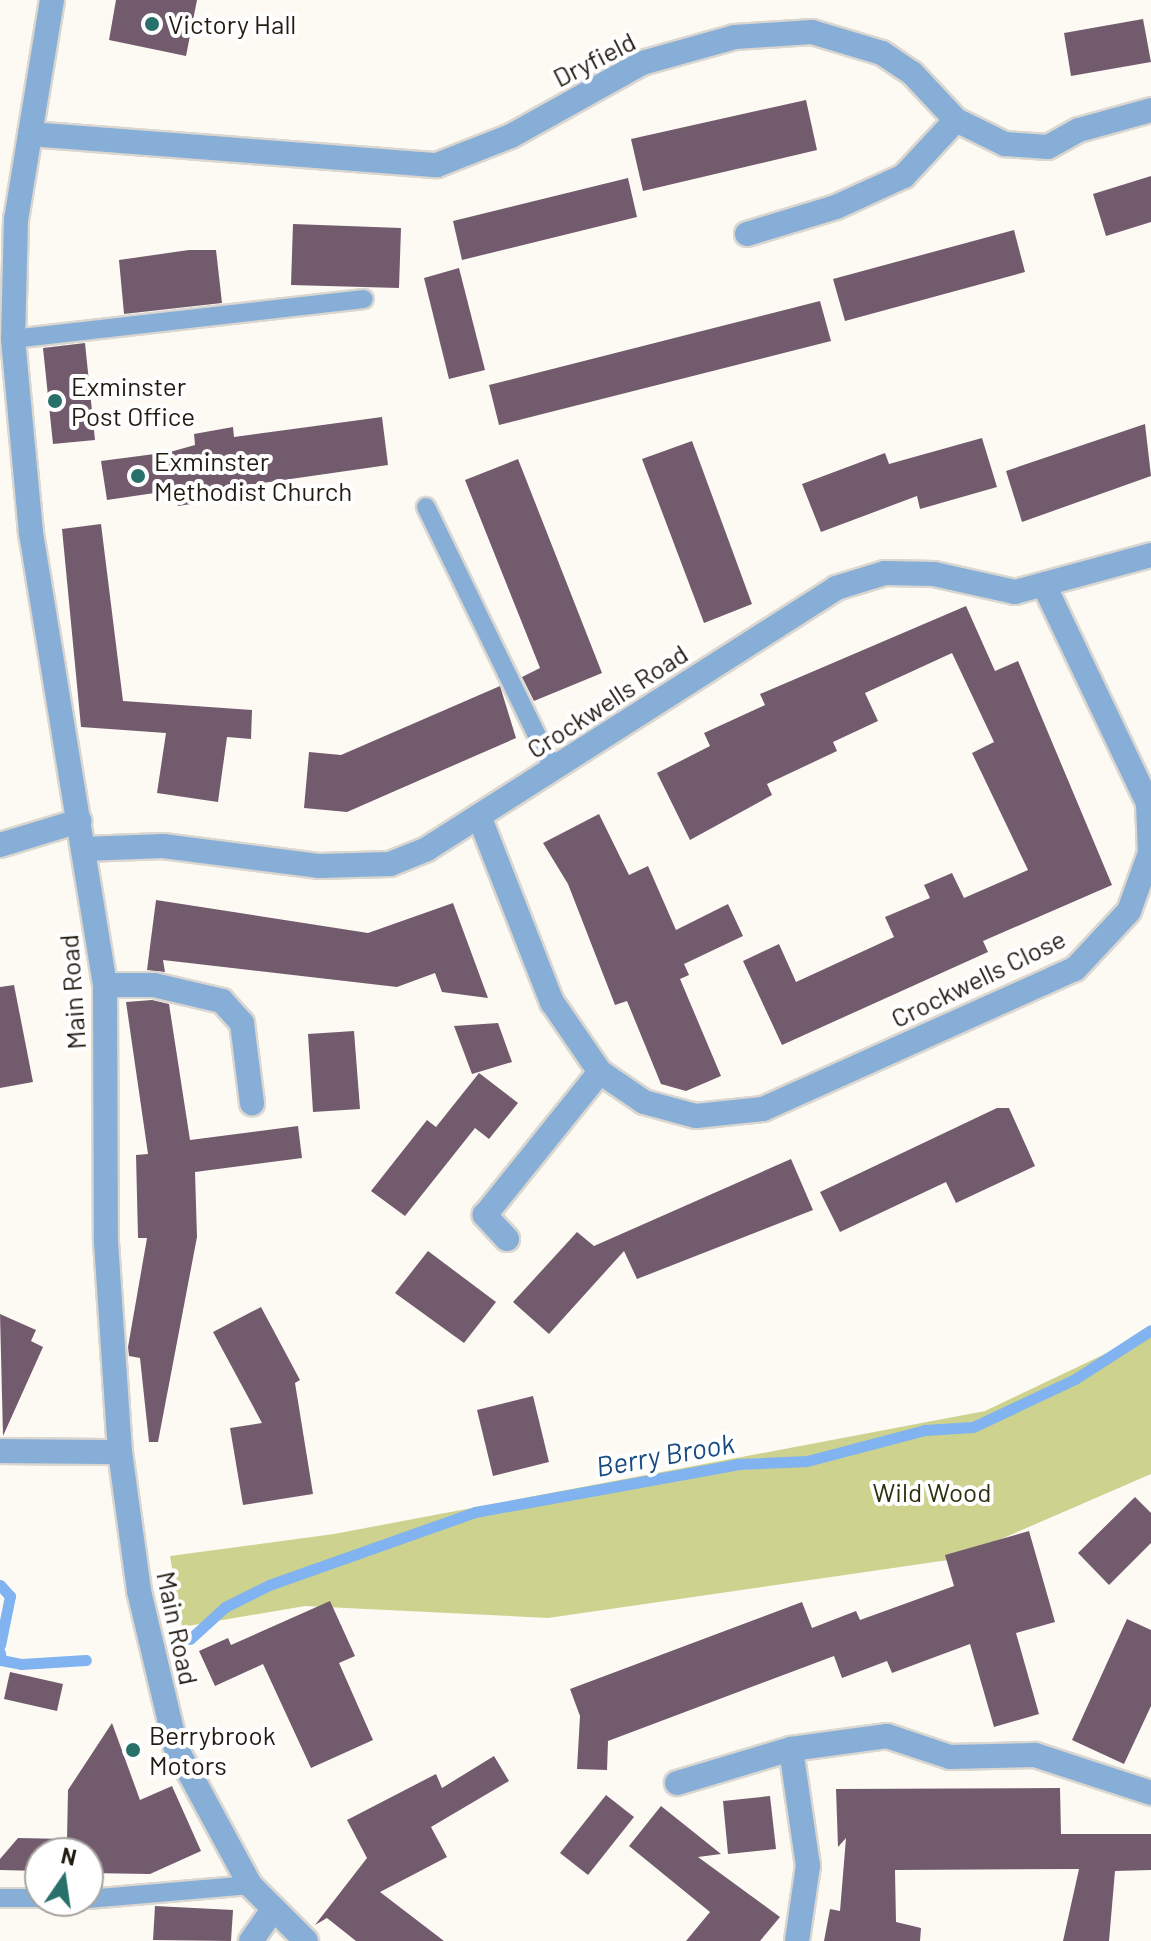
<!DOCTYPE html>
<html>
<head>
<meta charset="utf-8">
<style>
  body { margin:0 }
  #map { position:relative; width:1151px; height:1941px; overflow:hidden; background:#fdfaf4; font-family:Barlow,sans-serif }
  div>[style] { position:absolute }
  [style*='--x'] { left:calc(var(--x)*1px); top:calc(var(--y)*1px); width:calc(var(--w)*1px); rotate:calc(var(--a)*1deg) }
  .green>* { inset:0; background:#cdd28f }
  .stream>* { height:11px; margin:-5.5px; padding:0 5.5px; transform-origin:5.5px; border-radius:5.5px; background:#80b3ef }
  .building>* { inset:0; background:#735b6e }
  .roads { filter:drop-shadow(2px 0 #dad6d0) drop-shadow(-2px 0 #dad6d0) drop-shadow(0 2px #dad6d0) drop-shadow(0 -2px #dad6d0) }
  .service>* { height:18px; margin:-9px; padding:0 9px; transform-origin:9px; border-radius:9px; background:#87aed7 }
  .minor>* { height:24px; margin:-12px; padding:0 12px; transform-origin:12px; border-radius:12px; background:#87aed7 }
  .tertiary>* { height:24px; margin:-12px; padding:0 12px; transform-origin:12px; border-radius:12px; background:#87aed7 }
  .dots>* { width:22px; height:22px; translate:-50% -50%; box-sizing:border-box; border:4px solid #fff; border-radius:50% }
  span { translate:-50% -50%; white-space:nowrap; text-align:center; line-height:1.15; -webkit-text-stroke:8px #fff; paint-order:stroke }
  .poi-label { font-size:26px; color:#211b11 }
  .left { translate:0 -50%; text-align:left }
  .street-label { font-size:26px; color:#211b11 }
  .park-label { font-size:26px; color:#2e300d }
  .water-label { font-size:28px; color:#174b81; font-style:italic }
  .north { position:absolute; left:24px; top:1837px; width:80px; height:80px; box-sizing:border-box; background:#fff; border:2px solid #a6a4a0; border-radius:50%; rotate:13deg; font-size:22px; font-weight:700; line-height:32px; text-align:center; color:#211b11 }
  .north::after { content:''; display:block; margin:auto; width:28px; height:36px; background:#28716b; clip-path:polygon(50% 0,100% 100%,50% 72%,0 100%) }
</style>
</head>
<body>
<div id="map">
  <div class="green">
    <div style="clip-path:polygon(1151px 1332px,1151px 1474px,955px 1559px,548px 1618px,305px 1606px,182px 1627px,170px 1556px,334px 1534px,985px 1411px)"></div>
  </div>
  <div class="stream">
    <div style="--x:0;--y:1585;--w:15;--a:48"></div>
    <div style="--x:10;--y:1596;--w:50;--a:101.5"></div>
    <div style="--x:190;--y:1639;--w:47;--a:-42.4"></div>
    <div style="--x:225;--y:1607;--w:49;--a:-26.6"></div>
    <div style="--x:269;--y:1585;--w:219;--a:-19.5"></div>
    <div style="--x:475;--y:1512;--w:267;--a:-10.3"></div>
    <div style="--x:738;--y:1464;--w:69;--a:-2.5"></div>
    <div style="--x:807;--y:1461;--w:122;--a:-14.7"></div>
    <div style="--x:925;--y:1430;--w:48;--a:-3.6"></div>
    <div style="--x:973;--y:1427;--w:113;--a:-25.2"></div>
    <div style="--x:1075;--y:1379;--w:90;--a:-32.8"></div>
    <div style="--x:0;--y:1653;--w:7;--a:82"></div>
    <div style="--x:1;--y:1660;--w:20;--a:11"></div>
    <div style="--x:21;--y:1664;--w:65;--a:-3.5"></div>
  </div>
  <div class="building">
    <div style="clip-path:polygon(116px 0,197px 0,186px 56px,109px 40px)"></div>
    <div style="clip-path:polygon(1143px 19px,1151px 62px,1071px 76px,1064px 33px)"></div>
    <div style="clip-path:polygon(806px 100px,817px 150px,643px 191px,631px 139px)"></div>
    <div style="clip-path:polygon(1151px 176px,1151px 222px,1106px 236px,1093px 194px)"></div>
    <div style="clip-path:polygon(628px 178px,637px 217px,462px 260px,453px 221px)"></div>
    <div style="clip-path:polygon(293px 224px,401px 228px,399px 288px,291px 285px)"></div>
    <div style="clip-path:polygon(1014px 230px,1025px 272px,845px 321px,833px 279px)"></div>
    <div style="clip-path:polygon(189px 250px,216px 250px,222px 303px,124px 314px,119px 260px)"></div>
    <div style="clip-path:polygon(459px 268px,485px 370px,449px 379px,424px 278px)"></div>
    <div style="clip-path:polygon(820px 301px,831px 341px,499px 425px,489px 385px)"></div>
    <div style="clip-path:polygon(85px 343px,95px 440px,53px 444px,43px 348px)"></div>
    <div style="clip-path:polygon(382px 417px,388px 465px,241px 486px,243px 496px,178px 506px,175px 490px,107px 500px,101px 461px,170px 452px,195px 445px,194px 434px,233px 427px,234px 437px)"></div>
    <div style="clip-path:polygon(1145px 424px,1151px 476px,1022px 522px,1006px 471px)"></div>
    <div style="clip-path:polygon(982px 438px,997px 487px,920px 509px,917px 496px,821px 532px,802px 484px,885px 453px,889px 464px)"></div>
    <div style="clip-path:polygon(692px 441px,752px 604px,704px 623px,642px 459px)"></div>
    <div style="clip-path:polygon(518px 459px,602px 673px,534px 701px,522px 677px,540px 668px,465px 480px)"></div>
    <div style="clip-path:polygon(101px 524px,123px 701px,252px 710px,251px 739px,227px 737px,218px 802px,157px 793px,166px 733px,81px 727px,62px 529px)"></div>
    <div style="clip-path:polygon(966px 606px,995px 671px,1018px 661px,1112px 885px,983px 941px,988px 952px,782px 1045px,743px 961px,779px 944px,796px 982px,894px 937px,885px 917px,930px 898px,924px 885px,952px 873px,964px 898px,1028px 870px,972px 753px,994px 742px,952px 653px,865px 693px,878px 721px,833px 742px,837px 751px,767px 784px,772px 795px,690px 840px,657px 773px,710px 746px,704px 733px,765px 705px,760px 694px)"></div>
    <div style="clip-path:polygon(500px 686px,516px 738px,347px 812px,304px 808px,309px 752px,341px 755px)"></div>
    <div style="clip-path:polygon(599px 814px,629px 875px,648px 866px,676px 930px,728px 904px,743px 936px,684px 964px,689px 975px,680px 979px,721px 1076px,686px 1091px,661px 1084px,627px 1001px,615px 1005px,568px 884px,543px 843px)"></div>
    <div style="clip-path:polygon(156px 900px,368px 933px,453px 903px,488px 998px,442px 992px,435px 973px,397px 987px,163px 960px,165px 972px,147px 970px)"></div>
    <div style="clip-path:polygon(14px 985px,33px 1082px,0 1088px,0 987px)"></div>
    <div style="clip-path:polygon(152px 1000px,169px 1004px,190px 1140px,298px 1126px,302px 1158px,195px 1172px,197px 1237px,158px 1442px,149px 1442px,140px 1358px,129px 1356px,128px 1347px,147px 1238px,138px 1238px,136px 1155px,148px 1154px,126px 1002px)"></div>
    <div style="clip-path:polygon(498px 1023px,512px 1062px,472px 1074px,454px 1026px)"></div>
    <div style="clip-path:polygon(354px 1031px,360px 1109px,313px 1112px,308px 1034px)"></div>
    <div style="clip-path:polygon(479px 1073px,518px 1103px,489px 1139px,475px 1128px,405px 1216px,371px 1191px,427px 1120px,436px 1127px)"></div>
    <div style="clip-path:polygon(997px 1108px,1009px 1108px,1035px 1166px,956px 1203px,946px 1182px,840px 1232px,820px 1192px)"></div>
    <div style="clip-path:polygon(791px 1159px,813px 1210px,637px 1279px,624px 1251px,549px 1334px,513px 1302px,577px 1232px,594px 1246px)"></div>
    <div style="clip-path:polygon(428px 1251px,496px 1302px,464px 1343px,395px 1293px)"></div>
    <div style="clip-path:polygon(261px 1307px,300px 1380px,295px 1383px,313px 1494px,243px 1505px,230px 1428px,262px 1423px,213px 1332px)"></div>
    <div style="clip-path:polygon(0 1314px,36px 1330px,31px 1341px,43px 1347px,3px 1436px)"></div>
    <div style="clip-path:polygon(533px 1396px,549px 1462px,493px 1476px,477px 1410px)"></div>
    <div style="clip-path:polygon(1135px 1497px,1151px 1513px,1151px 1543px,1109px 1585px,1078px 1553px)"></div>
    <div style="clip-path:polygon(1029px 1531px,1055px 1622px,1016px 1633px,1039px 1714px,994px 1727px,970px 1644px,892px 1673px,887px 1661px,842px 1678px,834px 1656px,608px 1741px,607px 1770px,577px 1769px,580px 1716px,570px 1689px,802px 1602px,812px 1628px,856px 1611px,860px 1620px,954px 1586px,945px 1555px)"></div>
    <div style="clip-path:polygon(330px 1601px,355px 1656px,339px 1663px,373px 1740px,311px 1768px,263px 1664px,215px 1686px,199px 1651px,228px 1638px,231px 1645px)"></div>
    <div style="clip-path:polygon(1127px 1619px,1151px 1630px,1151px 1706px,1124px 1764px,1072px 1740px)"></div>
    <div style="clip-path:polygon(10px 1672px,63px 1684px,57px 1711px,4px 1699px)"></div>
    <div style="clip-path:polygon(112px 1723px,140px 1800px,172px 1786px,201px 1851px,150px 1874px,88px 1873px,88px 1853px,40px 1853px,40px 1871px,0 1870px,0 1859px,18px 1838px,67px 1839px,68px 1790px)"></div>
    <div style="clip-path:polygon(494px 1756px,509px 1781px,431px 1827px,447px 1857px,380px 1892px,444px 1941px,356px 1941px,327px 1918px,315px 1925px,367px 1858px,347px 1820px,436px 1774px,442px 1788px)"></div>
    <div style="clip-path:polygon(1060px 1788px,1061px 1834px,1151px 1834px,1151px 1870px,1115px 1871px,1109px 1941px,1063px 1941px,1079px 1869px,895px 1870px,896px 1922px,921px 1928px,920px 1941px,824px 1941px,830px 1909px,840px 1911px,846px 1838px,838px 1847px,836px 1789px)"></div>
    <div style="clip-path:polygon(606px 1795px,634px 1817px,588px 1875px,560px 1853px)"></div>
    <div style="clip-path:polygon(770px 1796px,776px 1849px,728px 1854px,723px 1801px)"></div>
    <div style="clip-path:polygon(661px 1806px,721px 1854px,698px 1857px,780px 1917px,760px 1941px,686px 1941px,710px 1912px,629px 1846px)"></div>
    <div style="clip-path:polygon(155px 1906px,233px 1910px,231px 1941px,153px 1940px)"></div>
  </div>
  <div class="roads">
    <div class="service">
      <div style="--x:13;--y:339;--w:353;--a:-6.5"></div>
      <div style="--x:426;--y:507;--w:291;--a:64.1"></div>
      <div style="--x:0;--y:1898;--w:40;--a:0"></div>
      <div style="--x:88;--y:1899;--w:163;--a:-4.9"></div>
    </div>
    <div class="minor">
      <div style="--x:30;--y:134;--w:408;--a:4.4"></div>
      <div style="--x:437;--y:165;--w:79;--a:-21.4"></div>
      <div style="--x:511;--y:136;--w:150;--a:-29.1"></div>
      <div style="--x:642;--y:63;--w:97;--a:-15.6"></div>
      <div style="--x:735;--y:37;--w:77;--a:-3.7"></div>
      <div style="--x:812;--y:32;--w:73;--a:16.7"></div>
      <div style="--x:882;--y:53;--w:36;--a:34"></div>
      <div style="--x:912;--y:73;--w:64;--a:46.9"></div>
      <div style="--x:956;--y:120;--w:55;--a:26.1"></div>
      <div style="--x:1005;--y:144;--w:43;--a:4"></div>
      <div style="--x:1048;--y:147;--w:35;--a:-29"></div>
      <div style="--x:1079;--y:130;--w:75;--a:-15.5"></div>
      <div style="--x:747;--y:234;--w:93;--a:-16.9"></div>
      <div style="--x:836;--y:207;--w:75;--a:-24.5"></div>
      <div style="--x:904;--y:176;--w:76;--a:-47.1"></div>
      <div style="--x:479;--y:816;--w:200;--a:68.6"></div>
      <div style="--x:552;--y:1002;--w:85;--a:55.6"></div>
      <div style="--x:600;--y:1072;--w:53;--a:34.3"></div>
      <div style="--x:644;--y:1102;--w:54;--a:15.1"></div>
      <div style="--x:696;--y:1116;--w:67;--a:-6"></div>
      <div style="--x:763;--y:1109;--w:342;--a:-24.2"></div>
      <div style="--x:1075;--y:969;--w:79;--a:-47"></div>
      <div style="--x:1129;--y:911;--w:62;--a:-70.1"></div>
      <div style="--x:1150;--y:853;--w:50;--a:-92.3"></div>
      <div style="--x:1148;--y:803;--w:239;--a:-115.5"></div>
      <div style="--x:0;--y:845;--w:83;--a:-16.9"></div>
      <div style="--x:84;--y:849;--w:79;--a:-2.2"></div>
      <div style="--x:163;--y:846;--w:158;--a:7.3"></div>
      <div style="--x:320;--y:866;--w:70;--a:-1.6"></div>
      <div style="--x:390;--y:864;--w:40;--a:-22"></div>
      <div style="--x:427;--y:849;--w:485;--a:-32.5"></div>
      <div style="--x:836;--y:588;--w:51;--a:-17"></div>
      <div style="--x:885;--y:573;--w:49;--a:1.2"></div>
      <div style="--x:934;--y:574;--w:83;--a:12.5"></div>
      <div style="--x:1015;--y:592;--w:141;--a:-15.2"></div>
      <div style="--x:105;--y:985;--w:49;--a:0"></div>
      <div style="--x:154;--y:985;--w:70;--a:13.2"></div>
      <div style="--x:222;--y:1001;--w:30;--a:48"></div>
      <div style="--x:242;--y:1023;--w:81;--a:82.9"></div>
      <div style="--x:507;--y:1239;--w:33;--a:-133"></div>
      <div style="--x:485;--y:1215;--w:184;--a:-51.2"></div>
      <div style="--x:0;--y:1451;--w:120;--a:0.5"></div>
      <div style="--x:677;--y:1783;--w:119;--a:-16.6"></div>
      <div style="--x:251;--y:1941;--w:38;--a:-55"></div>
      <div style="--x:797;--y:1941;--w:76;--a:-81.7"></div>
      <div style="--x:808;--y:1866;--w:118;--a:-98.3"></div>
      <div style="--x:791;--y:1749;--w:97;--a:-7.7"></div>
      <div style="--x:887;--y:1736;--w:66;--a:18.4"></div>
      <div style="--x:950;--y:1757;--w:85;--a:-1.3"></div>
      <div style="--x:1035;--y:1755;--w:122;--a:18.1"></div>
    </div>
    <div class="tertiary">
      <div style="--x:52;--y:0;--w:222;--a:99.3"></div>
      <div style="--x:16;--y:219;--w:120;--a:91.4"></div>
      <div style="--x:13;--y:339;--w:195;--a:84.7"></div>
      <div style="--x:31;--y:533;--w:458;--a:80.7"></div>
      <div style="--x:105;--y:985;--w:257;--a:89.8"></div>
      <div style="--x:106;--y:1242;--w:210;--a:86.2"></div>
      <div style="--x:120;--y:1452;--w:140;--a:82.2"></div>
      <div style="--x:139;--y:1591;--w:161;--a:76.7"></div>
      <div style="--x:176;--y:1748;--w:156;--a:61.6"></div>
      <div style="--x:250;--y:1885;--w:79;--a:45"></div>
    </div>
  </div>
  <div class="dots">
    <div style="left:152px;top:24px;background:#28716b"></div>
    <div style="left:55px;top:401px;background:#28716b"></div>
    <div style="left:138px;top:476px;background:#28716b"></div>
    <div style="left:133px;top:1750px;background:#28716b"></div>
  </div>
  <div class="poi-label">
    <span class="left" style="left:168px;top:24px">Victory Hall</span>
    <span class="left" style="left:71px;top:401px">Exminster<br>Post Office</span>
    <span class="left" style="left:154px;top:476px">Exminster<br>Methodist Church</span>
    <span class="left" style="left:149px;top:1750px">Berrybrook<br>Motors</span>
  </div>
  <div class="street-label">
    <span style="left:594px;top:59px;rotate:-27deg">Dryfield</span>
    <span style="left:607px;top:701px;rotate:-33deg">Crockwells Road</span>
    <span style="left:978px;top:978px;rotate:-26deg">Crockwells Close</span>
    <span style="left:72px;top:992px;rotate:-94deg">Main Road</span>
    <span style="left:178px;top:1628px;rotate:78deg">Main Road</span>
  </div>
  <div class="park-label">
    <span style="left:932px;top:1492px">Wild Wood</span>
  </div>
  <div class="water-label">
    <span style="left:665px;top:1454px;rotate:-10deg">Berry Brook</span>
  </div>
  <div class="north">N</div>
</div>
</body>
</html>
